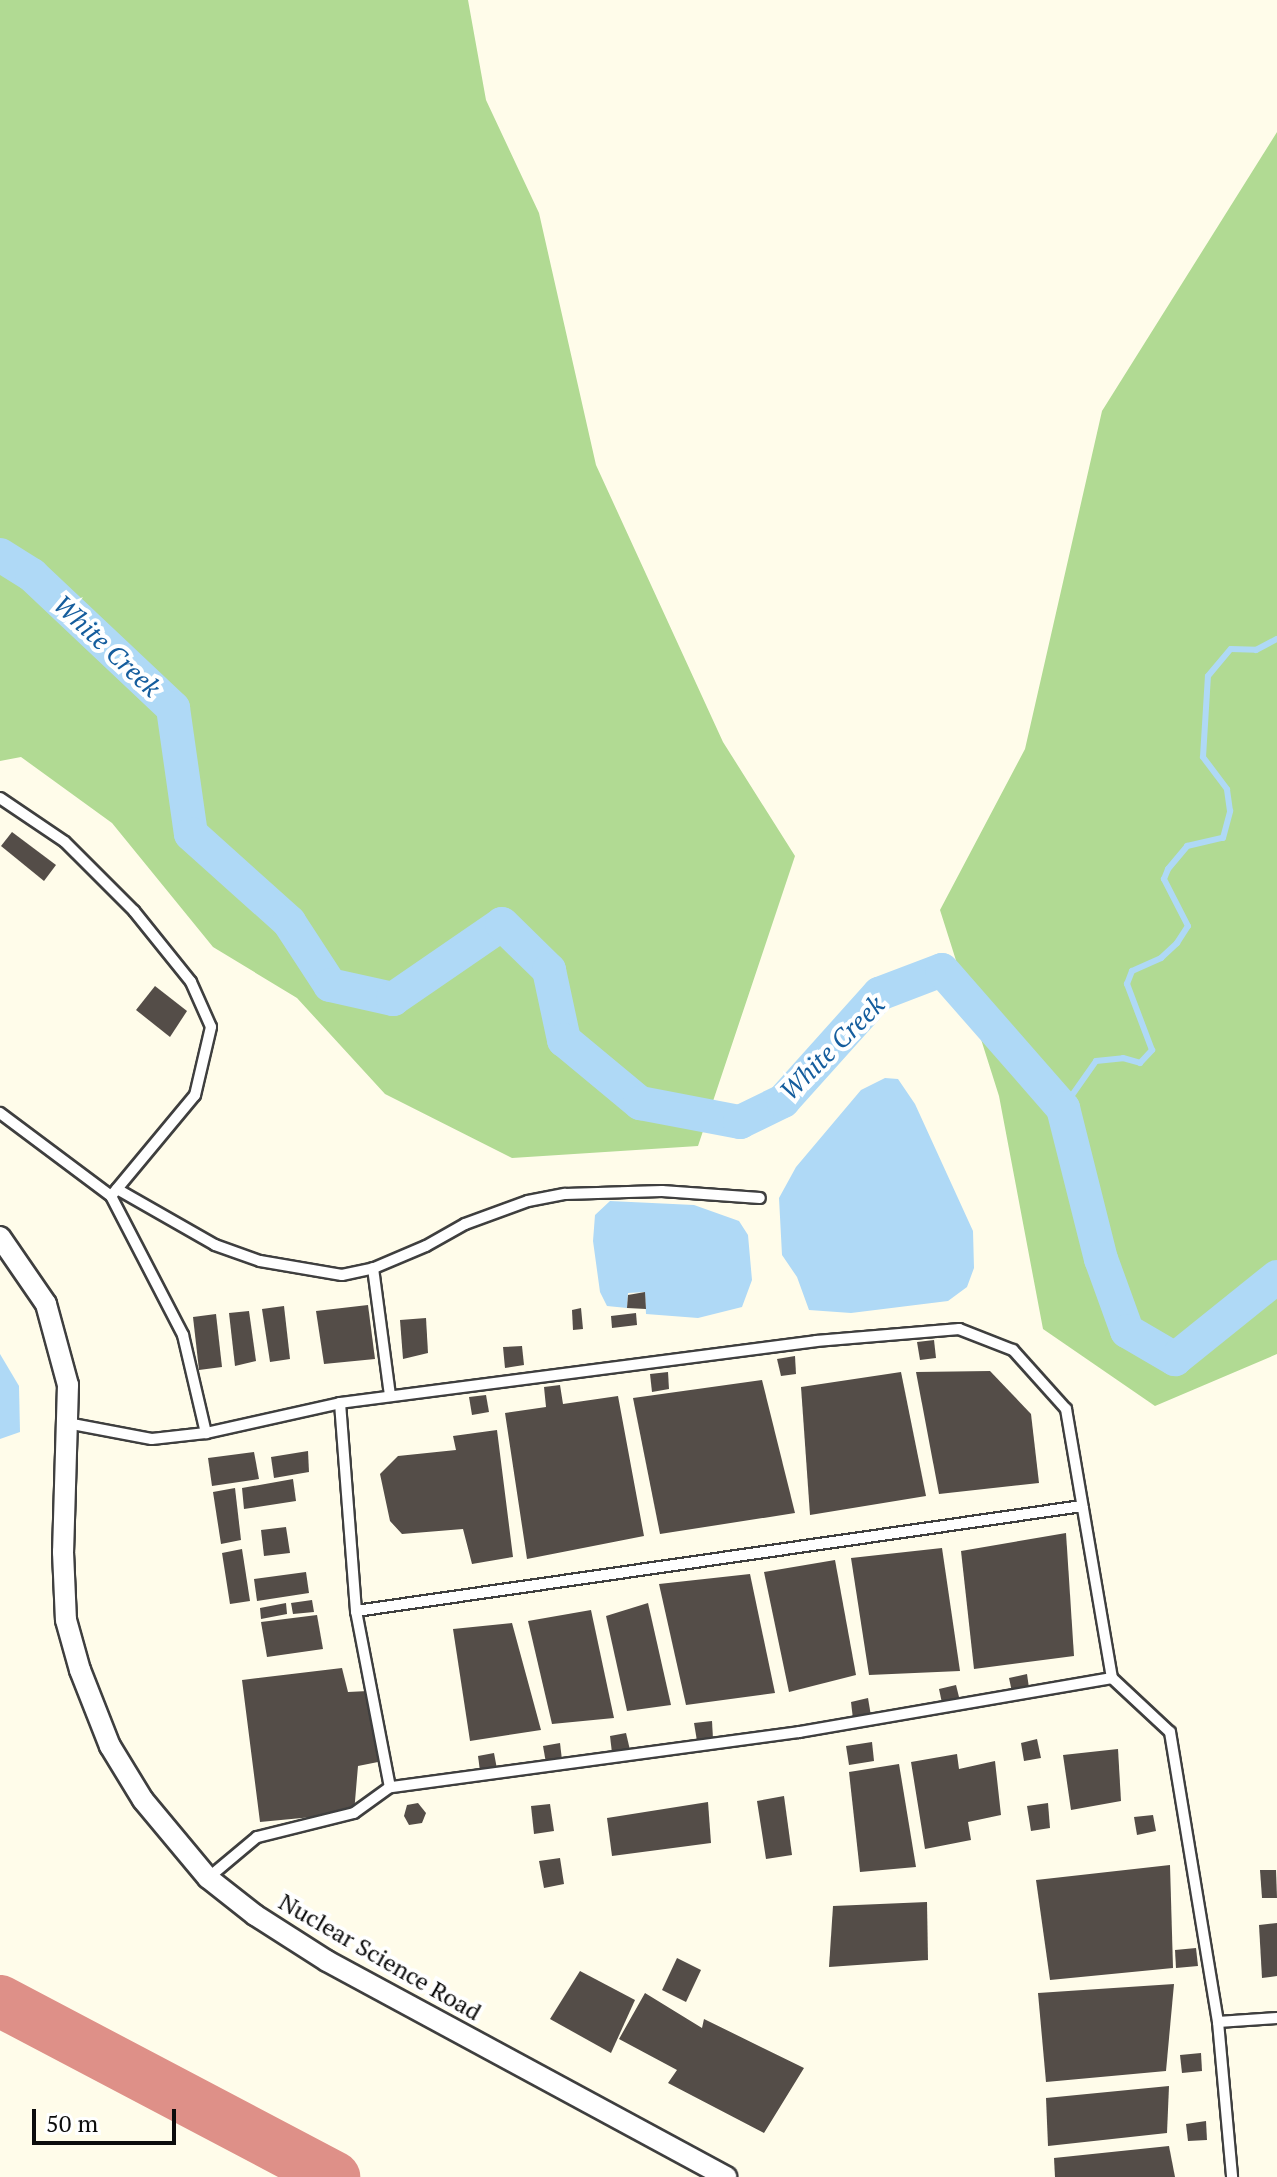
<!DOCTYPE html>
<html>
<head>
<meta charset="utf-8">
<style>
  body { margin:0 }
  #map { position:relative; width:1277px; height:2177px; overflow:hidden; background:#fffcea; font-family:"PT Serif",serif }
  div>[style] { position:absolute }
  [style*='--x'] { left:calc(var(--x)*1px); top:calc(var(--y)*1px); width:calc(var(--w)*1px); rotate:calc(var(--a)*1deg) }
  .forest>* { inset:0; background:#b1da93 }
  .water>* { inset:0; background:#afd9f6 }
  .stream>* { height:6px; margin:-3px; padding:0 3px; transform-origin:3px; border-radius:3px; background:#afd9f6 }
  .river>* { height:34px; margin:-17px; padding:0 17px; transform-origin:17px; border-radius:17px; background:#afd9f6 }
  .taxiway>* { height:52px; margin:-26px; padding:0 26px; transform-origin:26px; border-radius:26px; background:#de9088 }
  .building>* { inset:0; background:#544d48 }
  .roads { filter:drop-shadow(2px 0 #3f3f3f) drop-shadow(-2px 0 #3f3f3f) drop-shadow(0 2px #3f3f3f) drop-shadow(0 -2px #3f3f3f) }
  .service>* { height:10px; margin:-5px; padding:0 5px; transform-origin:5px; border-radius:5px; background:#fff }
  .minor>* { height:20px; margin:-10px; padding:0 10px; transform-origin:10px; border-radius:10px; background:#fff }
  span { translate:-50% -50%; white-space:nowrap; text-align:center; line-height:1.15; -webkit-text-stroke:8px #fff; paint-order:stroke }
  .street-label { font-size:24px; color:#0c0c0c }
  .water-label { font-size:26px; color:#155d9d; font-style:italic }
  .scale { position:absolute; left:32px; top:2109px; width:144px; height:36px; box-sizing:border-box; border:4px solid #0c0c0c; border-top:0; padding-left:10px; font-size:24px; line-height:28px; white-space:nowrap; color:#0c0c0c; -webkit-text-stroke:6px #fff; paint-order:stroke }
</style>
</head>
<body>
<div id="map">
  <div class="forest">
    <div style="clip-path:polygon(0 0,468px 0,486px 100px,539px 213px,596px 465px,723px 742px,795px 856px,698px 1146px,512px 1158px,385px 1094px,297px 998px,213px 947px,112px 823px,21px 757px,0 761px)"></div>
    <div style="clip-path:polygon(1277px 132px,1277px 1354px,1155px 1406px,1043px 1329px,999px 1096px,940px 910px,1025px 749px,1102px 411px)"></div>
  </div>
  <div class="water">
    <div style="clip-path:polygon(885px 1078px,898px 1079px,915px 1104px,973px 1231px,974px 1268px,967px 1287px,948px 1301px,851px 1313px,809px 1310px,797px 1277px,782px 1255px,779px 1198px,796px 1167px,861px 1090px)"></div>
    <div style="clip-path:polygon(610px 1201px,694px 1205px,739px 1221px,748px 1235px,752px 1280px,742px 1307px,698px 1318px,646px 1314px,645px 1292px,628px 1293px,627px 1308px,607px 1306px,600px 1292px,593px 1241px,595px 1215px)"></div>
    <div style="clip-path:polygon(0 1354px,19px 1386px,20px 1432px,0 1439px)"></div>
  </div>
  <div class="stream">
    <div style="--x:1063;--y:1108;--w:57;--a:-54.9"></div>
    <div style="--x:1096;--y:1061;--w:27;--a:-6"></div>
    <div style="--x:1123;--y:1058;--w:18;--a:16"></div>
    <div style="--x:1140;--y:1063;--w:18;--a:-47"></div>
    <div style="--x:1152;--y:1050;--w:71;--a:-110.7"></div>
    <div style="--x:1127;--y:984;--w:14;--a:-69"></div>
    <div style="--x:1132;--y:971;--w:32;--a:-24"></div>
    <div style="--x:1161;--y:958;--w:22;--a:-43"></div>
    <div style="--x:1177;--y:943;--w:20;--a:-57"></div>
    <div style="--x:1188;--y:926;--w:53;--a:-117.1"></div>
    <div style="--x:1164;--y:879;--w:11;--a:-68"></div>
    <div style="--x:1168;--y:869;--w:30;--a:-50"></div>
    <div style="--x:1187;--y:846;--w:37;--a:-13"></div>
    <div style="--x:1223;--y:838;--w:28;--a:-75"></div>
    <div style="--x:1230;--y:811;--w:22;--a:-98"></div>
    <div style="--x:1227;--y:789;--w:40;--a:-127"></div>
    <div style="--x:1203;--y:757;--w:81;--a:-86.5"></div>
    <div style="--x:1208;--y:676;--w:35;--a:-50"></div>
    <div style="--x:1231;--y:649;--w:25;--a:2"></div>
    <div style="--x:1256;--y:650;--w:24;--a:-28"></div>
  </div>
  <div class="river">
    <div style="--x:0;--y:555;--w:38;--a:32"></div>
    <div style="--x:32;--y:575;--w:194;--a:43.3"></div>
    <div style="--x:173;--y:708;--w:127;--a:81.9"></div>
    <div style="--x:191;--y:834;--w:132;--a:41.9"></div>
    <div style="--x:289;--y:922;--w:75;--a:56.9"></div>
    <div style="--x:330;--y:985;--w:65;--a:12.5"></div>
    <div style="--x:393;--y:999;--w:132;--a:-34.5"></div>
    <div style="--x:502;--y:924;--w:66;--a:44.4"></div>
    <div style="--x:549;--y:970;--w:72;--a:77.9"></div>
    <div style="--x:564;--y:1040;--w:99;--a:39.7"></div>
    <div style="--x:640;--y:1103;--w:102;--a:10.8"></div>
    <div style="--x:740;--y:1122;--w:48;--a:-26"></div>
    <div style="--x:783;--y:1101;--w:144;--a:-48.1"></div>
    <div style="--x:879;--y:994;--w:67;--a:-20.9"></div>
    <div style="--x:942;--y:970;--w:184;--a:48.8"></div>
    <div style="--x:1063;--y:1108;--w:156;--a:75.9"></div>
    <div style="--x:1101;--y:1259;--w:77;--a:70.1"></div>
    <div style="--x:1127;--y:1331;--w:56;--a:30.3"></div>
    <div style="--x:1175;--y:1359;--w:131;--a:-38.8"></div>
  </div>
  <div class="taxiway">
    <div style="--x:0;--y:2001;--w:378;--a:27.8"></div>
  </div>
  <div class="building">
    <div style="clip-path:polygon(12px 832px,56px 865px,44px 881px,1px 846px)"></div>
    <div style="clip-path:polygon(155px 986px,187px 1011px,170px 1037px,136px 1010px)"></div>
    <div style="clip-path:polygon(645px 1292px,646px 1309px,627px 1308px,628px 1295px)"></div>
    <div style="clip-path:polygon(368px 1305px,375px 1359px,324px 1364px,316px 1311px)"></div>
    <div style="clip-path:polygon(284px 1306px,290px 1359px,270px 1362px,262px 1309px)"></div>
    <div style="clip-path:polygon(581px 1308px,583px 1329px,573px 1330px,572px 1310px)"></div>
    <div style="clip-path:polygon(249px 1311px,256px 1361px,235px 1366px,229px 1313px)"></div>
    <div style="clip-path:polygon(636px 1313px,637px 1325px,612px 1328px,611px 1316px)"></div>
    <div style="clip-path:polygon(216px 1314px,222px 1367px,199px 1370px,193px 1317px)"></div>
    <div style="clip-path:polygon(426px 1318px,428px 1353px,403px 1359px,400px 1320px)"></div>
    <div style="clip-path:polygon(934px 1340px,936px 1358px,920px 1360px,917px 1342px)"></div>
    <div style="clip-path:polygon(522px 1346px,524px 1365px,505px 1368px,503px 1347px)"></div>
    <div style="clip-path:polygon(795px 1356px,796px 1374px,781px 1376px,777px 1359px)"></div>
    <div style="clip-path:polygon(990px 1371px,1031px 1414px,1039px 1483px,939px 1494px,916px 1372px)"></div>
    <div style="clip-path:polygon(668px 1372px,669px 1389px,652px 1392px,650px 1374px)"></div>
    <div style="clip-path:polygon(901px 1372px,926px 1496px,810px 1515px,801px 1387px)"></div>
    <div style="clip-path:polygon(762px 1380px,795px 1513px,660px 1534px,633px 1398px)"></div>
    <div style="clip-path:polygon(560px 1385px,563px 1404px,618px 1396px,644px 1536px,527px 1559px,505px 1413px,546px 1407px,544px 1387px)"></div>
    <div style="clip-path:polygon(486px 1395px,489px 1412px,472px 1415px,469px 1397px)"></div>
    <div style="clip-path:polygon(497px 1430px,513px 1557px,472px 1564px,463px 1529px,402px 1534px,390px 1521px,380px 1474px,398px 1456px,456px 1450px,453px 1436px)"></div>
    <div style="clip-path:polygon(308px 1451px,309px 1472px,274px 1478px,271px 1457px)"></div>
    <div style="clip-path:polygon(254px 1452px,259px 1479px,212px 1486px,208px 1458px)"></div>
    <div style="clip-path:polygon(293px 1479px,296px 1501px,244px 1509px,242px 1488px)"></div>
    <div style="clip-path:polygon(235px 1488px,241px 1540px,221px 1544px,213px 1492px)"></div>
    <div style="clip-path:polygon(286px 1527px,290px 1553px,264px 1556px,261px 1530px)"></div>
    <div style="clip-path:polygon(1066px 1533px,1074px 1656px,974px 1669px,961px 1551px)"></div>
    <div style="clip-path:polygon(942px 1548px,960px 1671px,869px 1675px,851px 1558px)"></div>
    <div style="clip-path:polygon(242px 1549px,250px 1601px,230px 1604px,222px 1553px)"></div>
    <div style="clip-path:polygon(835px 1560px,856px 1675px,789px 1692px,764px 1572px)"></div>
    <div style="clip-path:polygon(306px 1572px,309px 1593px,257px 1601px,254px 1579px)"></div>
    <div style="clip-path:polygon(750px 1574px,775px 1693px,686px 1705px,659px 1584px)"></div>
    <div style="clip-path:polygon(312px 1600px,314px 1612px,293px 1614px,291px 1603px)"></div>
    <div style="clip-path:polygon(286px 1603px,287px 1614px,261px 1619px,260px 1608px)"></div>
    <div style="clip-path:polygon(648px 1603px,671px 1705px,627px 1711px,606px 1616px)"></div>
    <div style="clip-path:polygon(591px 1610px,614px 1718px,552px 1724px,528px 1621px)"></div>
    <div style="clip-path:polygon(317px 1615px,323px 1649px,267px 1657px,261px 1622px)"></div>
    <div style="clip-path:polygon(512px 1623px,541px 1730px,470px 1741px,453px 1629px)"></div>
    <div style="clip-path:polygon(342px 1668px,348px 1692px,368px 1691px,378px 1762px,358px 1766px,354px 1813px,260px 1822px,242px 1680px)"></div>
    <div style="clip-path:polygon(1027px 1674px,1029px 1688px,1012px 1692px,1009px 1678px)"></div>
    <div style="clip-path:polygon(956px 1685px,960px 1701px,942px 1703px,939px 1689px)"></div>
    <div style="clip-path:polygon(868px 1698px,871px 1716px,853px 1719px,851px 1702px)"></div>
    <div style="clip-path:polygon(712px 1721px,713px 1739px,697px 1741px,694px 1723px)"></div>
    <div style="clip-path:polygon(626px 1733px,630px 1750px,612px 1753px,610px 1736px)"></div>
    <div style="clip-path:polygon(1037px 1739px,1041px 1758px,1024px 1761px,1021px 1743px)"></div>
    <div style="clip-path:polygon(872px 1742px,874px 1761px,849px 1765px,846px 1746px)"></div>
    <div style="clip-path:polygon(560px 1743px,562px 1760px,546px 1763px,543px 1746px)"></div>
    <div style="clip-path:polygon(1118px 1749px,1121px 1801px,1071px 1810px,1063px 1755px)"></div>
    <div style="clip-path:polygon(494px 1753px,497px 1769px,480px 1771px,478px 1756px)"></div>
    <div style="clip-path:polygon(957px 1754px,959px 1769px,995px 1761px,1001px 1815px,968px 1822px,971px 1840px,925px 1849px,911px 1762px)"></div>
    <div style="clip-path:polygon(899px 1764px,916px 1867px,860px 1872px,849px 1772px)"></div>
    <div style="clip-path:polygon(784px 1796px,792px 1855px,766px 1859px,757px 1801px)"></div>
    <div style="clip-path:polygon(708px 1802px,711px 1843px,612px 1856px,607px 1818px)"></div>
    <div style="clip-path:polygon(418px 1803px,426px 1813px,422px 1823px,409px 1825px,404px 1816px,407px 1805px)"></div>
    <div style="clip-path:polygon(1048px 1803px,1050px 1828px,1031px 1831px,1027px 1806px)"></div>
    <div style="clip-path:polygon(550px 1804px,554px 1831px,534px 1834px,531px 1806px)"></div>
    <div style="clip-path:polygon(1153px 1815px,1156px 1831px,1137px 1835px,1134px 1817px)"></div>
    <div style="clip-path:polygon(560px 1858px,564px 1884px,544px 1888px,539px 1861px)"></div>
    <div style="clip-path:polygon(1170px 1865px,1173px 1968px,1050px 1980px,1036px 1880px)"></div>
    <div style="clip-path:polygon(1260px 1870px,1276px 1870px,1277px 1898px,1262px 1898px)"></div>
    <div style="clip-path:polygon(927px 1902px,928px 1960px,829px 1967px,833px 1906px)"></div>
    <div style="clip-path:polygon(1277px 1923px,1277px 1976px,1262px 1978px,1259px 1925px)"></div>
    <div style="clip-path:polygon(1196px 1948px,1198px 1966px,1176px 1968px,1175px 1950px)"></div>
    <div style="clip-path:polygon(677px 1958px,701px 1970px,686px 2002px,662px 1990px)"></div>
    <div style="clip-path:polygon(580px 1971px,635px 2000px,611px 2053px,550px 2019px)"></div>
    <div style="clip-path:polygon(1174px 1984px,1166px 2071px,1046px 2082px,1038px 1993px)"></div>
    <div style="clip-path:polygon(645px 1993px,702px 2028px,704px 2019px,804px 2068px,764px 2133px,668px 2083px,677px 2070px,619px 2039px)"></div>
    <div style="clip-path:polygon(1201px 2053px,1202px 2071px,1182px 2073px,1180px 2055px)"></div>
    <div style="clip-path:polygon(1169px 2086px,1167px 2133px,1048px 2146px,1046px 2098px)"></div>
    <div style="clip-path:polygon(1206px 2121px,1207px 2140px,1188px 2141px,1186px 2124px)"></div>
    <div style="clip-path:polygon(1169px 2146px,1175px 2177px,1055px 2177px,1054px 2158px)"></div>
  </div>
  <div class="roads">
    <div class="service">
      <div style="--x:0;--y:798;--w:78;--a:34.1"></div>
      <div style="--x:65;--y:842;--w:98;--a:45"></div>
      <div style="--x:134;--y:911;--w:91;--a:51.2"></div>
      <div style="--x:191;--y:982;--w:49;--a:66"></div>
      <div style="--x:211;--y:1027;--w:70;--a:103.2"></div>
      <div style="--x:195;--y:1095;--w:131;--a:129.7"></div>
      <div style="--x:111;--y:1196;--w:139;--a:-143.2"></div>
      <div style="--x:117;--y:1189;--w:113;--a:29.7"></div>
      <div style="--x:215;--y:1245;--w:48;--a:19.6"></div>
      <div style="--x:260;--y:1261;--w:83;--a:9.7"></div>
      <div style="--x:342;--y:1275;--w:33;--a:-12"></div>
      <div style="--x:374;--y:1268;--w:56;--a:-22.9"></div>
      <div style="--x:426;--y:1246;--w:45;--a:-29.4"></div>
      <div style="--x:465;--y:1224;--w:67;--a:-20.1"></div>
      <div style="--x:528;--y:1201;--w:38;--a:-11"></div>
      <div style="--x:565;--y:1194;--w:97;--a:-1.8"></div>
      <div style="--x:662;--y:1191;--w:98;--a:4.1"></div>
      <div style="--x:111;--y:1196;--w:157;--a:62.6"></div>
      <div style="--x:183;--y:1335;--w:101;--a:76.8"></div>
      <div style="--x:373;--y:1268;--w:129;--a:82.4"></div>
      <div style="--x:340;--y:1403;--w:209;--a:85.6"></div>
      <div style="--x:356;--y:1611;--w:179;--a:79.1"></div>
      <div style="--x:67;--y:1423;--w:86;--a:10.7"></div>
      <div style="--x:152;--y:1439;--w:54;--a:-6.3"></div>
      <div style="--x:206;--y:1433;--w:137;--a:-12.6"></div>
      <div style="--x:340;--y:1403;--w:480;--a:-7.4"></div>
      <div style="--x:816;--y:1341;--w:144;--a:-4.8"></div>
      <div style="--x:959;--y:1329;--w:58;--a:21.3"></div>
      <div style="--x:1013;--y:1350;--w:79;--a:48.1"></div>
      <div style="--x:1066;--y:1409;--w:273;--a:80.3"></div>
      <div style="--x:1112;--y:1678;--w:318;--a:170.2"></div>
      <div style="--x:799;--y:1732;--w:413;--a:172.3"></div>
      <div style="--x:390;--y:1787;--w:44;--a:144.2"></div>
      <div style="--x:354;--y:1813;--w:100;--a:166.1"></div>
      <div style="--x:257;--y:1837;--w:64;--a:140.1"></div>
      <div style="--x:356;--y:1611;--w:734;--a:-8.23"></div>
      <div style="--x:1112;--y:1678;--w:79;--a:43"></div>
      <div style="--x:1170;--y:1732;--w:294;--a:80.6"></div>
      <div style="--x:1218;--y:2022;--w:156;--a:84.8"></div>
      <div style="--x:1218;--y:2022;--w:59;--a:-3.9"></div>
    </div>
    <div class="minor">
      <div style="--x:0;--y:1237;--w:81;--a:55.5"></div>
      <div style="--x:46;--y:1304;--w:84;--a:74.8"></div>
      <div style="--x:68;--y:1385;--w:167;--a:91.7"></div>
      <div style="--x:63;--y:1552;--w:68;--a:87.5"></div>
      <div style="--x:66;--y:1620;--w:52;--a:74.4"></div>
      <div style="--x:80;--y:1670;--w:82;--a:68.5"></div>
      <div style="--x:110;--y:1746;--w:63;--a:58.6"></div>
      <div style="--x:143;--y:1800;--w:102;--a:50.2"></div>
      <div style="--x:208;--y:1878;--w:60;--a:38.2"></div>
      <div style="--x:255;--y:1915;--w:85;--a:32.6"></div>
      <div style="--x:327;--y:1961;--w:454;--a:28.4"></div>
    </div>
  </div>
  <div class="street-label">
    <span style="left:380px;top:1957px;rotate:30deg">Nuclear Science Road</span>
  </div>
  <div class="water-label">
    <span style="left:107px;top:646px;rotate:43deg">White Creek</span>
    <span style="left:832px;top:1048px;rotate:-45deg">White Creek</span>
  </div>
  <div class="scale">50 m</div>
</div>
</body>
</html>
